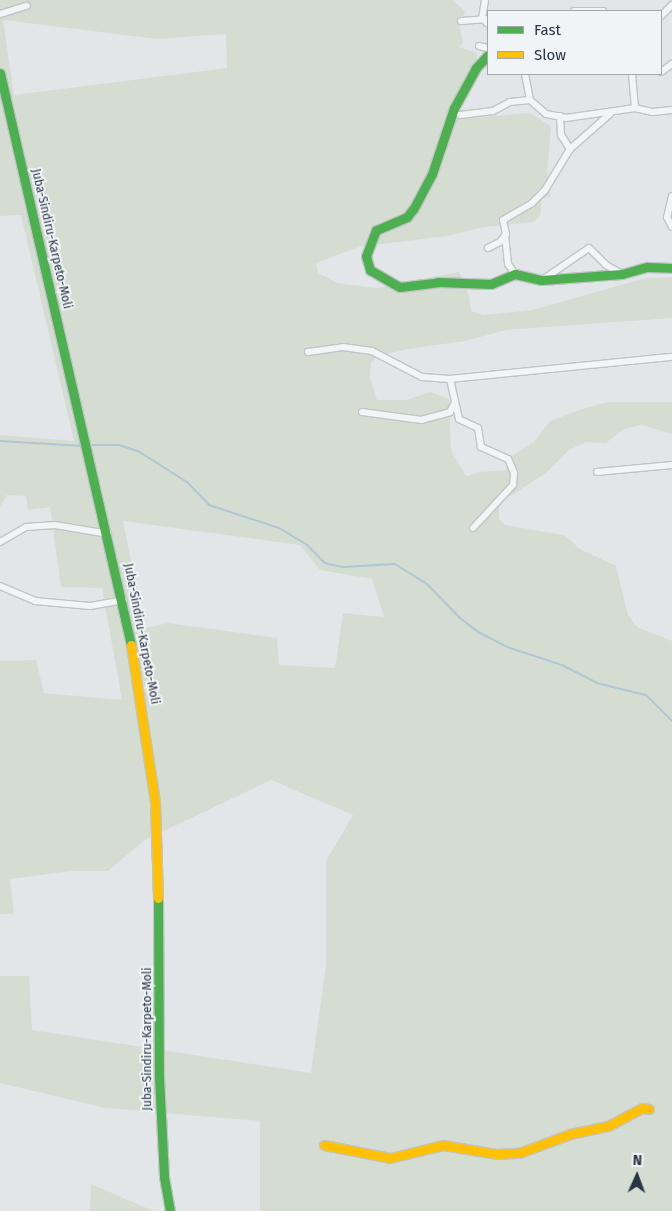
<!DOCTYPE html>
<html>
<head>
<meta charset="utf-8">
<style>
  body { margin:0 }
  #map { position:relative; width:672px; height:1211px; overflow:hidden; background:#e3e6e8; font-family:"Fira Sans",sans-serif }
  div>[style] { position:absolute }
  [style*='--x'] { left:calc(var(--x)*1px); top:calc(var(--y)*1px); width:calc(var(--w)*1px); rotate:calc(var(--a)*1deg) }
  .green>* { inset:0; background:#d5ddd3 }
  .stream>* { height:2px; margin:-1px; padding:0 1px; transform-origin:1px; border-radius:1px; background:#b0c6d4 }
  .roads { filter:drop-shadow(1px 0 #c1c4c6) drop-shadow(-1px 0 #c1c4c6) drop-shadow(0 1px #c1c4c6) drop-shadow(0 -1px #c1c4c6) }
  .street>* { height:6px; margin:-3px; padding:0 3px; transform-origin:3px; border-radius:3px; background:#f2f4f5 }
  .fast>* { height:9px; margin:-4.5px; padding:0 4.5px; transform-origin:4.5px; border-radius:4.5px; background:#4caf50 }
  .slow>* { height:9px; margin:-4.5px; padding:0 4.5px; transform-origin:4.5px; border-radius:4.5px; background:#ffc107 }
  span { translate:-50% -50%; white-space:nowrap; text-align:center; line-height:1.15; -webkit-text-stroke:4px #f0f4f7; paint-order:stroke }
  .street-label { font-size:12px; color:#283543 }
  .legend { position:absolute; left:487px; top:10px; width:175px; height:65px; box-sizing:border-box; background:#f0f4f7; border:1px solid #a0a8af; margin:0; padding:6px 9px; list-style:none; font-size:15px; color:#283543 }
  .legend li { display:flex; align-items:center; gap:10px; height:25px }
  .legend b { width:25px; border:1px solid #a0a8af }
  .north { position:absolute; left:612px; top:1151px; width:50px; height:50px; -webkit-text-stroke:4px #f0f4f7; paint-order:stroke; rotate:2deg; font-size:14px; font-weight:700; line-height:20px; text-align:center; color:#283543 }
  .north::after { content:''; display:block; margin:auto; width:18px; height:22px; background:#283543; clip-path:polygon(50% 0,100% 100%,50% 72%,0 100%) }
</style>
</head>
<body>
<div id="map">
  <div class="green">
    <div style="clip-path:polygon(evenodd,0 0,452px 0,465px 11px,460px 27px,463px 43px,459px 47px,477px 53px,477px 70px,457px 119px,530px 113px,551px 126px,547px 174px,551px 196px,542px 199px,540px 216px,534px 222px,484px 227px,447px 236px,359px 247px,316px 263px,318px 273px,337px 283px,376px 288px,459px 272px,469px 296px,471px 311px,484px 315px,532px 310px,646px 278px,672px 277px,672px 318px,506px 330px,465px 341px,408px 349px,377px 356px,371px 363px,370px 378px,377px 400px,407px 400px,430px 392px,449px 399px,451px 450px,466px 476px,479px 472px,506px 470px,506px 460px,534px 442px,550px 421px,579px 410px,609px 402px,672px 402px,672px 434px,642px 425px,624px 429px,606px 443px,586px 442px,569px 450px,546px 473px,504px 500px,499px 507px,499px 519px,505px 525px,564px 535px,580px 549px,616px 566px,628px 615px,637px 627px,672px 641px,672px 1211px,260px 1211px,260px 1121px,105px 1108px,0 1083px,0 976px,29px 976px,32px 1030px,311px 1073px,326px 965px,326px 861px,353px 815px,271px 780px,145px 840px,108px 871px,72px 871px,10px 879px,14px 914px,0 914px,0 661px,36px 660px,44px 693px,122px 700px,102px 588px,61px 587px,50px 507px,28px 510px,26px 496px,7px 495px,0 507px,0 435px,74px 441px,21px 215px,0 216px,0 0,3px 20px,157px 39px,226px 34px,227px 68px,14px 95px,3px 20px,0 0,123px 521px,300px 545px,320px 570px,372px 579px,384px 617px,343px 613px,335px 668px,279px 665px,277px 638px,168px 623px,145px 628px,123px 521px)"></div>
    <div style="clip-path:polygon(91px 1184px,149px 1209px,160px 1211px,90px 1211px)"></div>
  </div>
  <div class="stream">
    <div style="--x:0;--y:441;--w:83;--a:3.4"></div>
    <div style="--x:89;--y:445;--w:30;--a:0"></div>
    <div style="--x:119;--y:445;--w:20;--a:18"></div>
    <div style="--x:138;--y:451;--w:58;--a:32.3"></div>
    <div style="--x:187;--y:482;--w:32;--a:46"></div>
    <div style="--x:209;--y:505;--w:74;--a:18.2"></div>
    <div style="--x:279;--y:528;--w:33;--a:31"></div>
    <div style="--x:307;--y:545;--w:25;--a:45"></div>
    <div style="--x:325;--y:563;--w:18;--a:13"></div>
    <div style="--x:343;--y:567;--w:52;--a:-3.3"></div>
    <div style="--x:395;--y:564;--w:38;--a:32"></div>
    <div style="--x:427;--y:584;--w:47;--a:45.9"></div>
    <div style="--x:460;--y:618;--w:23;--a:38"></div>
    <div style="--x:478;--y:632;--w:36;--a:27"></div>
    <div style="--x:510;--y:648;--w:55;--a:18.1"></div>
    <div style="--x:562;--y:665;--w:39;--a:27"></div>
    <div style="--x:597;--y:683;--w:50;--a:13.8"></div>
    <div style="--x:646;--y:695;--w:37;--a:45"></div>
  </div>
  <div class="roads">
    <div class="street">
      <div style="--x:485;--y:0;--w:18;--a:99"></div>
      <div style="--x:482;--y:18;--w:8;--a:45"></div>
      <div style="--x:574;--y:11;--w:29;--a:0"></div>
      <div style="--x:0;--y:14;--w:28;--a:-17"></div>
      <div style="--x:661;--y:16;--w:16;--a:-45"></div>
      <div style="--x:461;--y:21;--w:27;--a:-4"></div>
      <div style="--x:479;--y:46;--w:9;--a:13"></div>
      <div style="--x:661;--y:72;--w:14;--a:-36"></div>
      <div style="--x:525;--y:74;--w:26;--a:79"></div>
      <div style="--x:632;--y:74;--w:34;--a:85"></div>
      <div style="--x:460;--y:115;--w:33;--a:-7"></div>
      <div style="--x:493;--y:111;--w:19;--a:-28"></div>
      <div style="--x:510;--y:102;--w:20;--a:-6"></div>
      <div style="--x:530;--y:100;--w:21;--a:41"></div>
      <div style="--x:546;--y:114;--w:20;--a:11"></div>
      <div style="--x:566;--y:118;--w:70;--a:-8.2"></div>
      <div style="--x:635;--y:108;--w:17;--a:13"></div>
      <div style="--x:652;--y:112;--w:20;--a:-6"></div>
      <div style="--x:560;--y:116;--w:19;--a:87"></div>
      <div style="--x:561;--y:135;--w:17;--a:57"></div>
      <div style="--x:672;--y:196;--w:22;--a:103"></div>
      <div style="--x:667;--y:217;--w:11;--a:63"></div>
      <div style="--x:505;--y:235;--w:29;--a:84"></div>
      <div style="--x:508;--y:264;--w:12;--a:55"></div>
      <div style="--x:488;--y:248;--w:13;--a:-27"></div>
      <div style="--x:500;--y:242;--w:10;--a:-53"></div>
      <div style="--x:506;--y:234;--w:14;--a:-102"></div>
      <div style="--x:503;--y:220;--w:34;--a:-30"></div>
      <div style="--x:532;--y:203;--w:18;--a:-45"></div>
      <div style="--x:545;--y:190;--w:48;--a:-58.6"></div>
      <div style="--x:570;--y:149;--w:53;--a:-41.2"></div>
      <div style="--x:545;--y:278;--w:53;--a:-34.3"></div>
      <div style="--x:589;--y:248;--w:24;--a:45"></div>
      <div style="--x:606;--y:265;--w:18;--a:29"></div>
      <div style="--x:308;--y:352;--w:35;--a:-8"></div>
      <div style="--x:343;--y:347;--w:29;--a:8"></div>
      <div style="--x:372;--y:351;--w:56;--a:27.5"></div>
      <div style="--x:422;--y:377;--w:28;--a:4"></div>
      <div style="--x:362;--y:412;--w:60;--a:7.7"></div>
      <div style="--x:421;--y:420;--w:30;--a:-15"></div>
      <div style="--x:450;--y:412;--w:9;--a:-63"></div>
      <div style="--x:597;--y:472;--w:75;--a:-5.3"></div>
      <div style="--x:473;--y:528;--w:59;--a:-47.1"></div>
      <div style="--x:513;--y:485;--w:12;--a:-85"></div>
      <div style="--x:514;--y:473;--w:15;--a:-113"></div>
      <div style="--x:508;--y:459;--w:30;--a:-156"></div>
      <div style="--x:481;--y:447;--w:19;--a:-99"></div>
      <div style="--x:478;--y:428;--w:21;--a:-155"></div>
      <div style="--x:459;--y:419;--w:41;--a:-102.7"></div>
      <div style="--x:450;--y:379;--w:223;--a:-5.7"></div>
      <div style="--x:0;--y:542;--w:30;--a:-30"></div>
      <div style="--x:26;--y:527;--w:29;--a:-4"></div>
      <div style="--x:55;--y:525;--w:54;--a:9.6"></div>
      <div style="--x:0;--y:586;--w:38;--a:23"></div>
      <div style="--x:35;--y:601;--w:55;--a:5.2"></div>
      <div style="--x:90;--y:606;--w:34;--a:-10"></div>
    </div>
    <div class="fast">
      <div style="--x:488;--y:55;--w:18;--a:133"></div>
      <div style="--x:476;--y:68;--w:46;--a:118.8"></div>
      <div style="--x:454;--y:108;--w:70;--a:108.4"></div>
      <div style="--x:432;--y:174;--w:40;--a:118"></div>
      <div style="--x:413;--y:209;--w:10;--a:127"></div>
      <div style="--x:407;--y:217;--w:34;--a:157"></div>
      <div style="--x:376;--y:230;--w:28;--a:111"></div>
      <div style="--x:366;--y:256;--w:15;--a:74"></div>
      <div style="--x:370;--y:270;--w:34;--a:30"></div>
      <div style="--x:400;--y:287;--w:38;--a:-7"></div>
      <div style="--x:438;--y:282;--w:53;--a:2.2"></div>
      <div style="--x:491;--y:284;--w:26;--a:-23"></div>
      <div style="--x:515;--y:274;--w:27;--a:13"></div>
      <div style="--x:541;--y:280;--w:81;--a:-4.2"></div>
      <div style="--x:622;--y:274;--w:26;--a:-16"></div>
      <div style="--x:647;--y:267;--w:25;--a:2"></div>
      <div style="--x:0;--y:73;--w:587;--a:77.1"></div>
      <div style="--x:158;--y:898;--w:179;--a:89.7"></div>
      <div style="--x:159;--y:1077;--w:100;--a:87.1"></div>
      <div style="--x:164;--y:1177;--w:35;--a:80"></div>
    </div>
    <div class="slow">
      <div style="--x:131;--y:645;--w:159;--a:81.3"></div>
      <div style="--x:155;--y:802;--w:96;--a:88.2"></div>
      <div style="--x:324;--y:1145;--w:67;--a:11.1"></div>
      <div style="--x:390;--y:1158;--w:55;--a:-13.8"></div>
      <div style="--x:443;--y:1145;--w:55;--a:9.5"></div>
      <div style="--x:497;--y:1154;--w:22;--a:-3"></div>
      <div style="--x:519;--y:1153;--w:54;--a:-20.4"></div>
      <div style="--x:570;--y:1134;--w:39;--a:-12"></div>
      <div style="--x:608;--y:1126;--w:38;--a:-28"></div>
      <div style="--x:642;--y:1108;--w:7;--a:8"></div>
    </div>
  </div>
  <div class="street-label">
    <span style="left:51px;top:239px;rotate:77deg">Juba-Sindiru-Karpeto-Moli</span>
    <span style="left:141px;top:634px;rotate:79deg">Juba-Sindiru-Karpeto-Moli</span>
    <span style="left:148px;top:1039px;rotate:-90deg">Juba-Sindiru-Karpeto-Moli</span>
  </div>
  <ul class="legend">
  <li><b style="height:6px;background:#4caf50"></b>Fast</li>
  <li><b style="height:6px;background:#ffc107"></b>Slow</li>
  </ul>
  <div class="north">N</div>
</div>
</body>
</html>
